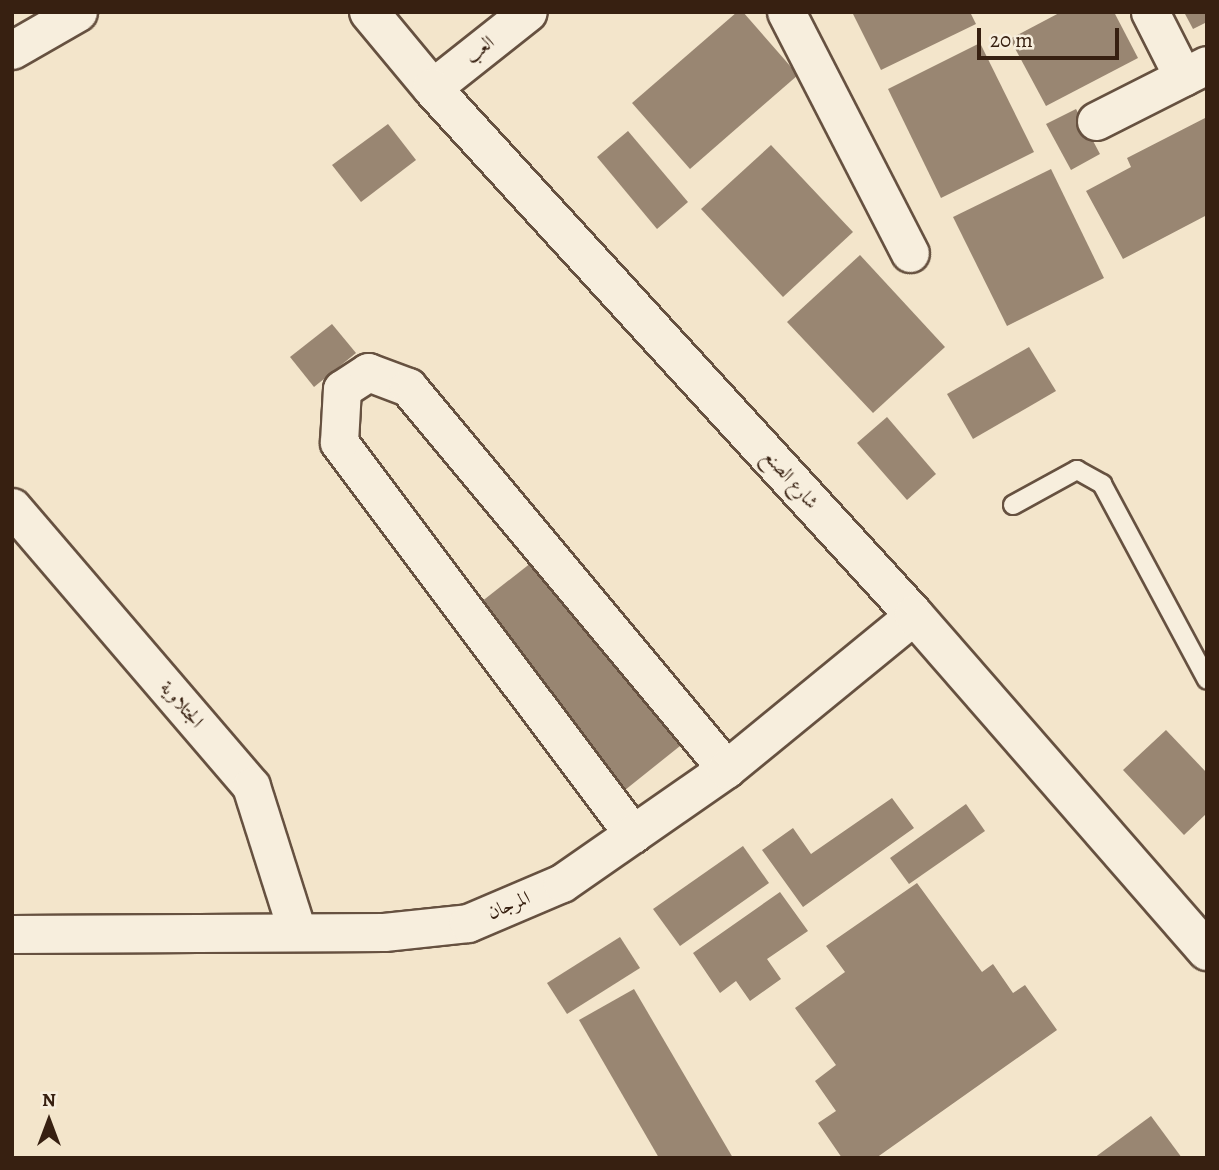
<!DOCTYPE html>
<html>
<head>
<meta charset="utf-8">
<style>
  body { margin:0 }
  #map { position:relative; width:1219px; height:1170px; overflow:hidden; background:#f3e5cb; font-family:Alegreya,Amiri,serif }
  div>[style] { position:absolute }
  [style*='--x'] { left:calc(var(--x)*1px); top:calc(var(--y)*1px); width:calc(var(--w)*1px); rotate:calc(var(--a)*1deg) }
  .building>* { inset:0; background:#998672 }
  .roads { filter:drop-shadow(2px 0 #665140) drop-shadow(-2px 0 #665140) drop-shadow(0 2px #665140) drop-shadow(0 -2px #665140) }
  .lane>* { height:18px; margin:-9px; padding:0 9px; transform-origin:9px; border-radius:9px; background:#f7eedd }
  .street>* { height:37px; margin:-18.5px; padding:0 18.5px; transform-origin:18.5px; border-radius:18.5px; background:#f7eedd }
  .secondary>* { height:38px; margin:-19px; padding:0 19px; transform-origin:19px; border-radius:19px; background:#f7eedd }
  span { translate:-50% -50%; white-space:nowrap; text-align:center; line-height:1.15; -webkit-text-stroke:5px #f7eedd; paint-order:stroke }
  .street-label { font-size:19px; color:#372011 }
  .frame { position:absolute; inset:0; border:14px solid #372011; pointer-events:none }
  .north { position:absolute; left:14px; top:1086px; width:70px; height:70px; -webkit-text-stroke:5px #f7eedd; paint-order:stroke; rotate:0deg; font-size:19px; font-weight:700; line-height:28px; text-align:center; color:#372011 }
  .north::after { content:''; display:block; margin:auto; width:24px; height:32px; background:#372011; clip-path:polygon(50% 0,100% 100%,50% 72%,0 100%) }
  .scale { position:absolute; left:977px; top:28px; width:142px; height:32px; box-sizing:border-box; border:4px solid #372011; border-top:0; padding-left:9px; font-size:21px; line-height:24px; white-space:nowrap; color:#372011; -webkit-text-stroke:5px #f7eedd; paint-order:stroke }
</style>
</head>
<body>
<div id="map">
  <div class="building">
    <div style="clip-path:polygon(737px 12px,743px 12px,798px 75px,690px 169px,632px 103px)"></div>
    <div style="clip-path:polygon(852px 12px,970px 12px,976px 24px,881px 70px)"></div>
    <div style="clip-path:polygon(1061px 12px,1114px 12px,1138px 58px,1046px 106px,1010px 39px)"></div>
    <div style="clip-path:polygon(1184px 12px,1207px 12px,1207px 22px,1193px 29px)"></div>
    <div style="clip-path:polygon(980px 43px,1034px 152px,941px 198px,888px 89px)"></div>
    <div style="clip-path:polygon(1076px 109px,1100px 154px,1071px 170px,1046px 124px)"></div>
    <div style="clip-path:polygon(1207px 117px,1207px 215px,1123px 259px,1086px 191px,1131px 167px,1127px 158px)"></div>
    <div style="clip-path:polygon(388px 124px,416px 160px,361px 202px,332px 165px)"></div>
    <div style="clip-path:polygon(628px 131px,688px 202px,657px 229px,597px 157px)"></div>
    <div style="clip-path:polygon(771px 145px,853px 232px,783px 297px,701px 209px)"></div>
    <div style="clip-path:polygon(1051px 169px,1104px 278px,1007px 326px,953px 217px)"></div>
    <div style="clip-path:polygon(860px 255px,945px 347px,873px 413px,787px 322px)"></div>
    <div style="clip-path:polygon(332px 324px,356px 353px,314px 387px,290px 357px)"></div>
    <div style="clip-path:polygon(1029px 347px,1056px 391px,973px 439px,947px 394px)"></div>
    <div style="clip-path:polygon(887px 417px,936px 474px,907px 500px,857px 443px)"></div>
    <div style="clip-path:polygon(536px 559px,685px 742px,625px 790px,476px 606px)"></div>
    <div style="clip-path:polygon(1166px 730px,1207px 773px,1207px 813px,1184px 835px,1123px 770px)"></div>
    <div style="clip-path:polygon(892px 798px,914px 828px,803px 907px,762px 850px,793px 828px,811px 854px)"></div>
    <div style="clip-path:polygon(966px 804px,985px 831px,909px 884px,890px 858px)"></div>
    <div style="clip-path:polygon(743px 846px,769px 883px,680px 946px,653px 909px)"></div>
    <div style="clip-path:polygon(917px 883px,982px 972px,993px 964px,1013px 993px,1025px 985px,1057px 1030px,876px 1158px,842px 1158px,818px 1123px,836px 1111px,815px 1081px,836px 1065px,795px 1008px,845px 972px,826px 946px)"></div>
    <div style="clip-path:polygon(780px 892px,808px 931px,767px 959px,781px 979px,750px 1001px,736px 981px,720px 993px,693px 953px)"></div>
    <div style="clip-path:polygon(620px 937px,640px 968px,567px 1014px,547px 983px)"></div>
    <div style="clip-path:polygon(634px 989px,733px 1158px,659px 1158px,579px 1020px)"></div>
    <div style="clip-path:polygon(1151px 1116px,1182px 1158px,1094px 1158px)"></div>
  </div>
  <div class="roads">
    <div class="lane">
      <div style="--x:1013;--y:505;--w:73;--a:-28.7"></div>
      <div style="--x:1077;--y:470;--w:29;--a:29"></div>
      <div style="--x:1102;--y:484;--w:222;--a:61.8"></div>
    </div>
    <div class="street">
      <div style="--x:786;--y:12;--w:271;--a:62.8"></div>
      <div style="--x:1150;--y:12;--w:73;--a:63.1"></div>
      <div style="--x:12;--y:50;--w:76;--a:-29.9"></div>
      <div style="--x:432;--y:88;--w:122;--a:-38.4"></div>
      <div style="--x:1096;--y:121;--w:124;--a:-26.8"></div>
      <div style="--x:12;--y:507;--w:367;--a:49.4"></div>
      <div style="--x:251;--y:786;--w:152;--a:72.4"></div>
      <div style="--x:633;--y:834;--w:490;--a:-126.9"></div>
      <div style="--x:339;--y:442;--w:53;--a:-86.8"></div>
      <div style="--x:342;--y:389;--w:31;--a:-33"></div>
      <div style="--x:368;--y:372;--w:43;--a:20.6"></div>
      <div style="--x:408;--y:387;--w:497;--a:50.2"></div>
      <div style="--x:12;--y:934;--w:372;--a:-0.3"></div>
      <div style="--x:384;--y:932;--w:84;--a:-6.1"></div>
      <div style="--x:468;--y:923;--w:102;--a:-23.1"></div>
      <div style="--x:562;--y:883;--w:200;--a:-34.8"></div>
      <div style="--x:726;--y:769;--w:243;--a:-39.3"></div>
    </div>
    <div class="secondary">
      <div style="--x:369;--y:12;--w:99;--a:50.3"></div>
      <div style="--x:432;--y:88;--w:714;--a:47.55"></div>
      <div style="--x:914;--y:615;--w:446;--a:48.9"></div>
    </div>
  </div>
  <div class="street-label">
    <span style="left:480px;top:50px;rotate:-38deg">العب</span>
    <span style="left:790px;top:480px;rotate:48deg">شارع الصنع</span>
    <span style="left:181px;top:705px;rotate:49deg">الجتلاوية</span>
    <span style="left:509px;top:906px;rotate:-23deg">المرجان</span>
  </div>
  <div class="frame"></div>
  <div class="north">N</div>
  <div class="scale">20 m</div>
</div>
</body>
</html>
